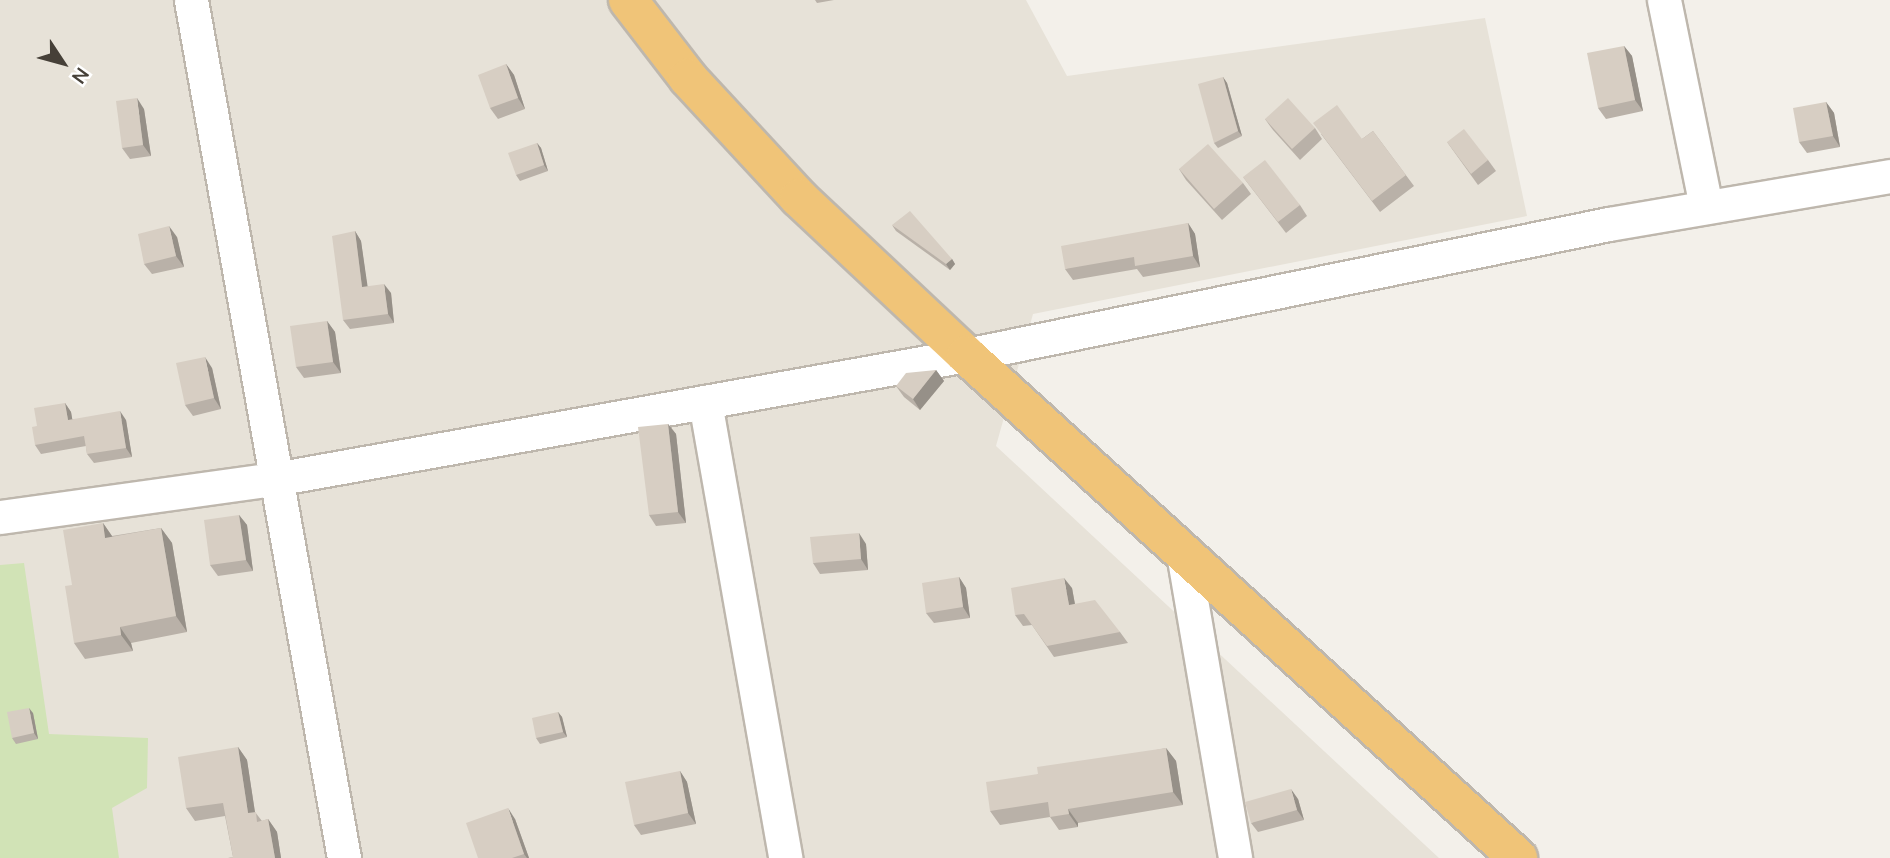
<!DOCTYPE html>
<html>
<head>
<meta charset="utf-8">
<style>
  body { margin:0 }
  #map { position:relative; width:1890px; height:858px; overflow:hidden; background:#f3f0ea; font-family:"Nunito Sans",sans-serif }
  div>[style] { position:absolute }
  [style*='--x'] { left:calc(var(--x)*1px); top:calc(var(--y)*1px); width:calc(var(--w)*1px); rotate:calc(var(--a)*1deg) }
  .residential>* { inset:0; background:#e7e2d8 }
  .green>* { inset:0; background:#d1e3b6 }
  .roads { filter:drop-shadow(2px 0 #beb7ad) drop-shadow(-2px 0 #beb7ad) drop-shadow(0 2px #beb7ad) drop-shadow(0 -2px #beb7ad) }
  .minor>* { height:33px; margin:-16.5px; padding:0 16.5px; transform-origin:16.5px; border-radius:16.5px; background:#fff }
  .highway>* { height:38px; margin:-19px; padding:0 19px; transform-origin:19px; border-radius:19px; background:#f0c478 }
  .wall>* { inset:0; background:#b9b1a8 }
  .shaded-wall>* { inset:0; background:#969088 }
  .building>* { inset:0; background:#d7cec3 }
  span { translate:-50% -50%; white-space:nowrap; text-align:center; line-height:1.15; -webkit-text-stroke:5px #fff; paint-order:stroke }
  .north { position:absolute; left:28px; top:28px; width:70px; height:70px; -webkit-text-stroke:5px #fff; paint-order:stroke; rotate:126deg; font-size:19px; font-weight:700; line-height:28px; text-align:center; color:#464038 }
  .north::after { content:''; display:block; margin:auto; width:24px; height:32px; background:#464038; clip-path:polygon(50% 0,100% 100%,50% 72%,0 100%) }
</style>
</head>
<body>
<div id="map">
  <div class="residential">
    <div style="clip-path:polygon(0 0,1026px 0,1067px 76px,1485px 18px,1527px 216px,1033px 314px,996px 446px,1439px 858px,0 858px)"></div>
  </div>
  <div class="green">
    <div style="clip-path:polygon(24px 563px,49px 734px,148px 738px,147px 788px,112px 808px,119px 858px,0 858px,0 565px)"></div>
  </div>
  <div class="roads">
    <div class="minor">
      <div style="--x:191;--y:0;--w:872;--a:79.89"></div>
      <div style="--x:1664;--y:0;--w:211;--a:78.5"></div>
      <div style="--x:705;--y:402;--w:463;--a:80"></div>
      <div style="--x:0;--y:517;--w:278;--a:-7.9"></div>
      <div style="--x:275;--y:479;--w:702;--a:-10.17"></div>
      <div style="--x:966;--y:355;--w:656;--a:-11.52"></div>
      <div style="--x:1609;--y:224;--w:285;--a:-9.7"></div>
      <div style="--x:1183;--y:553;--w:309;--a:80.3"></div>
    </div>
    <div class="highway">
      <div style="--x:628;--y:0;--w:98;--a:52.4"></div>
      <div style="--x:688;--y:78;--w:163;--a:47.2"></div>
      <div style="--x:799;--y:198;--w:229;--a:43.2"></div>
      <div style="--x:966;--y:355;--w:747;--a:42.34"></div>
    </div>
  </div>
  <div class="wall">
    <div style="clip-path:polygon(815px 0,834px 0,817px 3px)"></div>
    <div style="clip-path:polygon(1624px 46px,1632px 56px,1643px 111px,1606px 119px,1598px 108px)"></div>
    <div style="clip-path:polygon(506px 64px,514px 75px,525px 109px,498px 119px,490px 108px)"></div>
    <div style="clip-path:polygon(1223px 77px,1227px 83px,1242px 136px,1218px 148px,1214px 143px)"></div>
    <div style="clip-path:polygon(1826px 102px,1834px 113px,1840px 147px,1807px 153px,1799px 142px)"></div>
    <div style="clip-path:polygon(144px 109px,151px 156px,130px 159px,122px 148px)"></div>
    <div style="clip-path:polygon(1265px 119px,1315px 128px,1322px 139px,1300px 160px,1273px 130px)"></div>
    <div style="clip-path:polygon(1373px 131px,1414px 186px,1380px 212px,1321px 134px,1362px 139px)"></div>
    <div style="clip-path:polygon(1447px 142px,1488px 160px,1496px 171px,1478px 185px)"></div>
    <div style="clip-path:polygon(537px 143px,541px 148px,548px 171px,520px 181px,516px 175px)"></div>
    <div style="clip-path:polygon(1179px 169px,1243px 183px,1251px 194px,1222px 220px,1186px 180px)"></div>
    <div style="clip-path:polygon(1243px 177px,1300px 205px,1307px 216px,1286px 233px)"></div>
    <div style="clip-path:polygon(1188px 223px,1195px 234px,1200px 267px,1143px 277px,1137px 269px,1073px 280px,1065px 269px)"></div>
    <div style="clip-path:polygon(892px 225px,952px 259px,955px 264px,950px 270px,896px 231px)"></div>
    <div style="clip-path:polygon(355px 231px,361px 241px,367px 286px,391px 293px,394px 323px,350px 329px,343px 320px)"></div>
    <div style="clip-path:polygon(177px 237px,184px 267px,152px 274px,144px 264px)"></div>
    <div style="clip-path:polygon(327px 321px,335px 332px,341px 373px,304px 378px,296px 367px)"></div>
    <div style="clip-path:polygon(212px 368px,221px 409px,193px 416px,185px 405px)"></div>
    <div style="clip-path:polygon(936px 370px,944px 381px,920px 410px,904px 397px,896px 386px)"></div>
    <div style="clip-path:polygon(65px 403px,71px 412px,72px 419px,126px 420px,132px 457px,94px 463px,87px 454px,86px 446px,41px 454px,35px 445px,37px 426px)"></div>
    <div style="clip-path:polygon(668px 424px,676px 434px,686px 523px,656px 526px,649px 515px)"></div>
    <div style="clip-path:polygon(239px 515px,247px 525px,253px 571px,218px 576px,210px 565px)"></div>
    <div style="clip-path:polygon(103px 523px,112px 536px,161px 528px,172px 543px,187px 632px,131px 643px,133px 651px,85px 659px,74px 643px)"></div>
    <div style="clip-path:polygon(866px 544px,868px 570px,820px 574px,813px 563px)"></div>
    <div style="clip-path:polygon(959px 577px,966px 588px,970px 618px,934px 623px,926px 613px)"></div>
    <div style="clip-path:polygon(1072px 588px,1075px 604px,1120px 632px,1128px 643px,1054px 657px,1032px 625px,1023px 626px,1015px 615px)"></div>
    <div style="clip-path:polygon(558px 712px,562px 717px,567px 737px,540px 744px,536px 738px)"></div>
    <div style="clip-path:polygon(33px 713px,38px 739px,16px 744px,12px 738px)"></div>
    <div style="clip-path:polygon(238px 747px,247px 760px,255px 812px,262px 821px,268px 819px,277px 832px,281px 858px,228px 858px,233px 857px,225px 816px,195px 821px,186px 808px)"></div>
    <div style="clip-path:polygon(1166px 748px,1176px 761px,1183px 805px,1078px 823px,1078px 827px,1059px 830px,1050px 817px,1000px 825px,990px 811px,1038px 774px)"></div>
    <div style="clip-path:polygon(680px 771px,687px 782px,696px 824px,641px 835px,634px 825px)"></div>
    <div style="clip-path:polygon(1298px 799px,1304px 820px,1258px 832px,1251px 823px)"></div>
    <div style="clip-path:polygon(515px 819px,529px 858px,478px 858px)"></div>
  </div>
  <div class="shaded-wall">
    <div style="clip-path:polygon(1624px 46px,1632px 56px,1643px 111px,1635px 100px)"></div>
    <div style="clip-path:polygon(506px 64px,514px 75px,525px 109px,518px 98px)"></div>
    <div style="clip-path:polygon(1223px 77px,1227px 83px,1242px 136px,1238px 131px)"></div>
    <div style="clip-path:polygon(137px 98px,144px 109px,151px 156px,143px 145px)"></div>
    <div style="clip-path:polygon(1826px 102px,1834px 113px,1840px 147px,1833px 136px)"></div>
    <div style="clip-path:polygon(537px 143px,541px 148px,548px 171px,544px 165px)"></div>
    <div style="clip-path:polygon(1188px 223px,1195px 234px,1200px 267px,1193px 256px)"></div>
    <div style="clip-path:polygon(169px 226px,177px 237px,184px 267px,176px 256px)"></div>
    <div style="clip-path:polygon(355px 231px,361px 241px,369px 296px,362px 287px)"></div>
    <div style="clip-path:polygon(952px 259px,955px 264px,950px 270px,946px 264px)"></div>
    <div style="clip-path:polygon(384px 284px,391px 293px,394px 323px,388px 314px)"></div>
    <div style="clip-path:polygon(327px 321px,335px 332px,341px 373px,333px 362px)"></div>
    <div style="clip-path:polygon(205px 357px,212px 368px,221px 409px,214px 398px)"></div>
    <div style="clip-path:polygon(936px 370px,944px 381px,920px 410px,913px 399px)"></div>
    <div style="clip-path:polygon(65px 403px,71px 412px,74px 429px,68px 420px)"></div>
    <div style="clip-path:polygon(120px 411px,126px 420px,132px 457px,126px 448px)"></div>
    <div style="clip-path:polygon(668px 424px,676px 434px,686px 523px,678px 512px)"></div>
    <div style="clip-path:polygon(239px 515px,247px 525px,253px 571px,246px 560px)"></div>
    <div style="clip-path:polygon(103px 523px,114px 539px,105px 538px)"></div>
    <div style="clip-path:polygon(161px 528px,172px 543px,187px 632px,176px 616px)"></div>
    <div style="clip-path:polygon(859px 533px,866px 544px,868px 570px,861px 559px)"></div>
    <div style="clip-path:polygon(959px 577px,966px 588px,970px 618px,963px 607px)"></div>
    <div style="clip-path:polygon(1064px 578px,1072px 588px,1077px 616px,1069px 605px)"></div>
    <div style="clip-path:polygon(120px 627px,131px 643px,133px 651px,121px 635px)"></div>
    <div style="clip-path:polygon(29px 708px,33px 713px,38px 739px,34px 733px)"></div>
    <div style="clip-path:polygon(558px 712px,562px 717px,567px 737px,563px 732px)"></div>
    <div style="clip-path:polygon(238px 747px,247px 760px,257px 826px,248px 813px)"></div>
    <div style="clip-path:polygon(1166px 748px,1176px 761px,1183px 805px,1173px 792px)"></div>
    <div style="clip-path:polygon(680px 771px,687px 782px,696px 824px,688px 813px)"></div>
    <div style="clip-path:polygon(1291px 789px,1298px 799px,1304px 820px,1297px 810px)"></div>
    <div style="clip-path:polygon(508px 808px,515px 819px,529px 858px,527px 858px,524px 854px)"></div>
    <div style="clip-path:polygon(1068px 809px,1078px 823px,1078px 827px,1069px 814px)"></div>
    <div style="clip-path:polygon(268px 819px,277px 832px,281px 858px,275px 858px)"></div>
  </div>
  <div class="building">
    <div style="clip-path:polygon(1624px 46px,1635px 100px,1598px 108px,1587px 53px)"></div>
    <div style="clip-path:polygon(506px 64px,518px 98px,490px 108px,478px 75px)"></div>
    <div style="clip-path:polygon(1223px 77px,1238px 131px,1214px 143px,1198px 84px)"></div>
    <div style="clip-path:polygon(137px 98px,143px 145px,122px 148px,116px 101px)"></div>
    <div style="clip-path:polygon(1288px 98px,1315px 128px,1292px 149px,1265px 119px)"></div>
    <div style="clip-path:polygon(1826px 102px,1833px 136px,1799px 142px,1793px 108px)"></div>
    <div style="clip-path:polygon(1337px 105px,1362px 139px,1373px 131px,1406px 175px,1372px 201px,1313px 123px)"></div>
    <div style="clip-path:polygon(1464px 129px,1488px 160px,1471px 174px,1447px 142px)"></div>
    <div style="clip-path:polygon(537px 143px,544px 165px,516px 175px,508px 153px)"></div>
    <div style="clip-path:polygon(1208px 144px,1243px 183px,1214px 209px,1179px 169px)"></div>
    <div style="clip-path:polygon(1265px 160px,1300px 205px,1278px 222px,1243px 177px)"></div>
    <div style="clip-path:polygon(910px 211px,952px 259px,946px 264px,892px 225px)"></div>
    <div style="clip-path:polygon(1188px 223px,1193px 256px,1135px 266px,1134px 257px,1065px 269px,1061px 246px)"></div>
    <div style="clip-path:polygon(169px 226px,176px 256px,144px 264px,138px 234px)"></div>
    <div style="clip-path:polygon(355px 231px,362px 287px,384px 284px,388px 314px,343px 320px,332px 236px)"></div>
    <div style="clip-path:polygon(327px 321px,333px 362px,296px 367px,290px 326px)"></div>
    <div style="clip-path:polygon(205px 357px,214px 398px,185px 405px,176px 363px)"></div>
    <div style="clip-path:polygon(936px 370px,913px 399px,896px 386px,906px 373px)"></div>
    <div style="clip-path:polygon(65px 403px,68px 420px,120px 411px,126px 448px,87px 454px,84px 436px,35px 445px,32px 427px,37px 426px,34px 408px)"></div>
    <div style="clip-path:polygon(668px 424px,678px 512px,649px 515px,638px 427px)"></div>
    <div style="clip-path:polygon(239px 515px,246px 560px,210px 565px,204px 520px)"></div>
    <div style="clip-path:polygon(103px 523px,105px 538px,161px 528px,176px 616px,120px 627px,121px 635px,74px 643px,65px 586px,72px 585px,63px 530px)"></div>
    <div style="clip-path:polygon(859px 533px,861px 559px,813px 563px,810px 537px)"></div>
    <div style="clip-path:polygon(959px 577px,963px 607px,926px 613px,922px 583px)"></div>
    <div style="clip-path:polygon(1064px 578px,1069px 605px,1095px 600px,1120px 632px,1047px 646px,1024px 614px,1015px 615px,1011px 588px)"></div>
    <div style="clip-path:polygon(29px 708px,34px 733px,12px 738px,7px 712px)"></div>
    <div style="clip-path:polygon(558px 712px,563px 732px,536px 738px,532px 718px)"></div>
    <div style="clip-path:polygon(238px 747px,248px 813px,256px 812px,257px 822px,268px 819px,275px 858px,228px 858px,233px 857px,223px 803px,186px 808px,178px 757px)"></div>
    <div style="clip-path:polygon(1166px 748px,1173px 792px,1068px 809px,1069px 814px,1050px 817px,1048px 802px,990px 811px,986px 782px,1038px 774px,1037px 767px)"></div>
    <div style="clip-path:polygon(680px 771px,688px 813px,634px 825px,625px 782px)"></div>
    <div style="clip-path:polygon(1291px 789px,1297px 810px,1251px 823px,1245px 802px)"></div>
    <div style="clip-path:polygon(508px 808px,524px 854px,512px 858px,478px 858px,466px 823px)"></div>
  </div>
  <div class="north">N</div>
</div>
</body>
</html>
